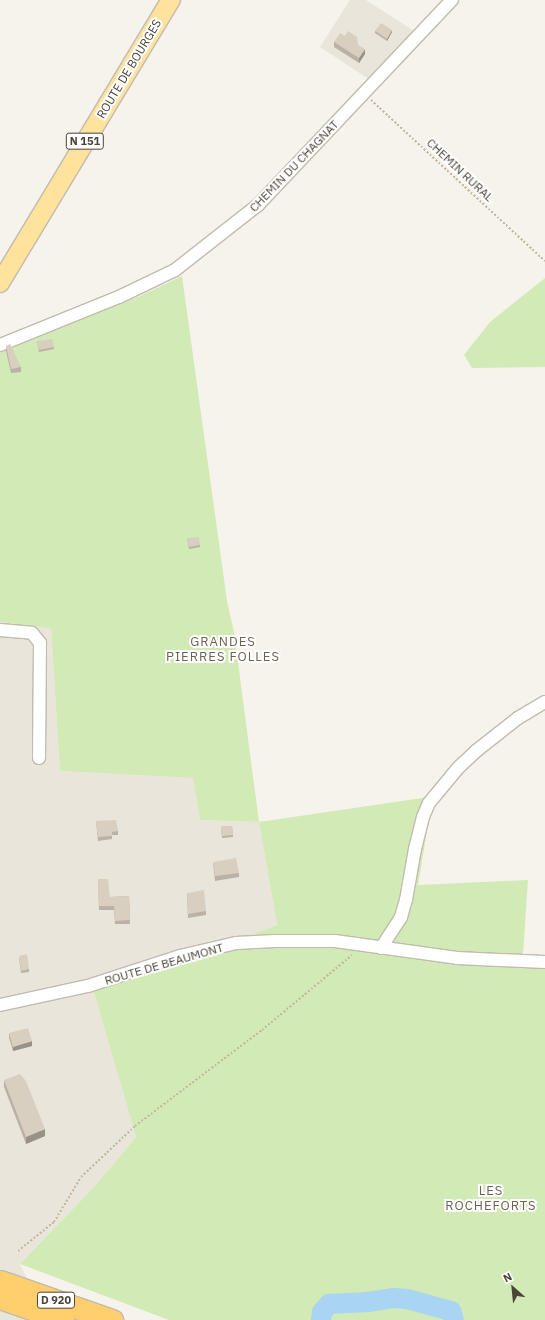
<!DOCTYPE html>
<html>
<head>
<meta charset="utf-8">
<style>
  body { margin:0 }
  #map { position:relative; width:545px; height:1320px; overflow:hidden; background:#f6f3ec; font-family:"IBM Plex Sans",sans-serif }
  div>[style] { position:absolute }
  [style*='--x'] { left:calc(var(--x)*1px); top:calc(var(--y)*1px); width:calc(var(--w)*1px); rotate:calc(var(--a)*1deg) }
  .residential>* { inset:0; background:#eae5da }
  .green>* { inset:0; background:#d2eab5 }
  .river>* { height:20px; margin:-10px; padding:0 10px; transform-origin:10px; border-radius:10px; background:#a9d4f2 }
  .path>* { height:2px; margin-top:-1px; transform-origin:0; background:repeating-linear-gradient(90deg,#c4b79f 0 2px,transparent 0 4px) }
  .roads { filter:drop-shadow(1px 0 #c2bbae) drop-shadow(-1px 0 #c2bbae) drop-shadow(0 1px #c2bbae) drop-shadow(0 -1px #c2bbae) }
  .street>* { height:12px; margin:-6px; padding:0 6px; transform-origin:6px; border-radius:6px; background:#fff }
  .primary>* { height:18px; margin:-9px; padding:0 9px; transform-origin:9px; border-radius:9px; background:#ffe39c }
  .highway>* { height:21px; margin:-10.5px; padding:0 10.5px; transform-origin:10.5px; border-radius:10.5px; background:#ffcf6e }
  .wall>* { inset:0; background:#bab2a6 }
  .shaded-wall>* { inset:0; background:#979187 }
  .building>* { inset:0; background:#d8cfc1 }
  span { translate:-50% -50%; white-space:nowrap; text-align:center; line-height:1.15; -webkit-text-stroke:4px #fff; paint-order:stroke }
  .shield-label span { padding:1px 3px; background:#fff; border:1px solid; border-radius:3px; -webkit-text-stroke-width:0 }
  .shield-label { font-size:11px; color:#4b4439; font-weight:700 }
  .street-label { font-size:12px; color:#4b4439 }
  .neighbourhood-label { font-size:13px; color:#6e6250; letter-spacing:1px }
  .north { position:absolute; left:493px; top:1268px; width:40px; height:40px; -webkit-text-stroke:3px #fff; paint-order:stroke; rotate:333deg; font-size:11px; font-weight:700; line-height:16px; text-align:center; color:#4b4439 }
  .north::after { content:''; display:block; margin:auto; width:14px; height:18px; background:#4b4439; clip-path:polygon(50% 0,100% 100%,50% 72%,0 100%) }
</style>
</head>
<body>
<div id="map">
  <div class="residential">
    <div style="clip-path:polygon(350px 0,366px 0,414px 31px,370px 80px,320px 47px)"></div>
    <div style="clip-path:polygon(0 622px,51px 627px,60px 771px,193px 778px,200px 820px,259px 822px,277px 925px,179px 962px,93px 989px,136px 1137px,94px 1187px,20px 1264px,47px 1320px,0 1320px)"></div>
  </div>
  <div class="green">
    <div style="clip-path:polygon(182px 276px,227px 601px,234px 632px,259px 822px,429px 797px,429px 819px,418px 885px,528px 880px,523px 954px,545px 956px,545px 1320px,169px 1320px,20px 1264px,94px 1187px,136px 1137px,93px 989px,179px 962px,277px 925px,259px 822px,200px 820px,193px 778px,60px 771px,51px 628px,0 622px,0 350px,140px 296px)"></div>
    <div style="clip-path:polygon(545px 278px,545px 367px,472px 368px,464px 355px,490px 322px)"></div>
  </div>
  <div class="river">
    <div style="--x:321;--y:1320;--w:8;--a:-83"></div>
    <div style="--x:322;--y:1312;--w:11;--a:-49"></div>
    <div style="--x:329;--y:1304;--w:39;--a:-3"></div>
    <div style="--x:368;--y:1302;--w:25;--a:-9"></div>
    <div style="--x:393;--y:1298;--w:14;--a:4"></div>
    <div style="--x:407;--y:1299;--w:46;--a:15.3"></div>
    <div style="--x:451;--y:1311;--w:9;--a:72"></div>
  </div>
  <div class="path">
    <div style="--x:371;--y:100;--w:237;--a:42.8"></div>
    <div style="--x:18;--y:1251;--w:46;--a:-38.9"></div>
    <div style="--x:54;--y:1222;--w:52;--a:-59"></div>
    <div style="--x:81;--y:1177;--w:74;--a:-43.4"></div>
    <div style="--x:135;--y:1126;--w:159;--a:-37.1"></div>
    <div style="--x:262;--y:1030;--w:117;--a:-39.8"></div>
  </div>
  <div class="roads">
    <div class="street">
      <div style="--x:0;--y:345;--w:128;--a:-22"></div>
      <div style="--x:119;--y:297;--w:62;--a:-25.7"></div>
      <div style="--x:175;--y:270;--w:105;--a:-38.1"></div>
      <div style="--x:258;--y:205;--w:282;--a:-46.6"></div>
      <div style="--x:0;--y:630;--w:32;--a:5"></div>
      <div style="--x:32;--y:633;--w:13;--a:51"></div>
      <div style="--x:40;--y:643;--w:115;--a:90.5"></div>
      <div style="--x:381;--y:948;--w:37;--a:-57"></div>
      <div style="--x:401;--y:917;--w:18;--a:-74"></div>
      <div style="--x:406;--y:900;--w:52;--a:-80"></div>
      <div style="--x:415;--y:849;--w:33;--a:-76"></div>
      <div style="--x:423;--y:817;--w:15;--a:-67"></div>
      <div style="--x:429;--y:803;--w:45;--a:-50.4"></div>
      <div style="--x:458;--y:768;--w:25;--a:-43"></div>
      <div style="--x:476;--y:751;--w:53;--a:-38.2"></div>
      <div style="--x:518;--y:718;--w:31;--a:-31"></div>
      <div style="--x:0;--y:1005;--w:90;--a:-12.2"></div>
      <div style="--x:88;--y:986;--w:97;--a:-18.1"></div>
      <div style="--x:180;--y:956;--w:57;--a:-13.1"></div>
      <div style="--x:236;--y:943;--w:39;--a:-3"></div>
      <div style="--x:275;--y:941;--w:60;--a:0"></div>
      <div style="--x:335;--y:941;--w:123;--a:7.9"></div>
      <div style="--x:457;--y:958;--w:88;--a:2.6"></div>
    </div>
    <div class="primary">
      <div style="--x:0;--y:283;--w:331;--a:-58.9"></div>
    </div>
    <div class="highway">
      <div style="--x:0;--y:1281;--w:119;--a:19.2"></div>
      <div style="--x:0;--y:1298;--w:67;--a:19.2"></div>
    </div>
  </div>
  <div class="wall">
    <div style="clip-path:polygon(375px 31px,392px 32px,387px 41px,375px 33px)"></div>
    <div style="clip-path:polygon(334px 42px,358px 45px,365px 54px,359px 63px,334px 47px)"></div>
    <div style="clip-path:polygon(37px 341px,54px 347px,54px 349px,39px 352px)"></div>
    <div style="clip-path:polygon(6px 346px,21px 367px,21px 372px,11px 373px,6px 351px)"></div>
    <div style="clip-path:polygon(187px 538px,200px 545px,200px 547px,189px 549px)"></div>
    <div style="clip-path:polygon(96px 821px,118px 831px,118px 835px,112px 835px,112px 839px,98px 841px)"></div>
    <div style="clip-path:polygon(221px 826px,232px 826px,233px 837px,222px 838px)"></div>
    <div style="clip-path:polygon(213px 862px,239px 873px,239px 877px,215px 881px)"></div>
    <div style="clip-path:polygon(98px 879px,110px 897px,129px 896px,130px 924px,115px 924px,114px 910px,99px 910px)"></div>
    <div style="clip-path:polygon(187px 893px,206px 911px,206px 915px,188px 918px)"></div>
    <div style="clip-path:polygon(19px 958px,29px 969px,29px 972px,21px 973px)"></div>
    <div style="clip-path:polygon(9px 1033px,32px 1046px,13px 1051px,9px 1038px)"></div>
    <div style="clip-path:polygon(4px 1080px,45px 1136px,26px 1144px,4px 1087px)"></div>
  </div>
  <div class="shaded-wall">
    <div style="clip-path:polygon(392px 30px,392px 32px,387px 41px,387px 39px)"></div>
    <div style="clip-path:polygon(365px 49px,365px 54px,359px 63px,359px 58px)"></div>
    <div style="clip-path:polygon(32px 1041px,32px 1046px,13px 1051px,13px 1047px)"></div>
    <div style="clip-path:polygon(45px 1129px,45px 1136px,26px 1144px,26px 1137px)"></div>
  </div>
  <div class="building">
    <div style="clip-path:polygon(381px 23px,392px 30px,387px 39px,375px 31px)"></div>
    <div style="clip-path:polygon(348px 31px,357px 37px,358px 45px,365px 49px,359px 58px,334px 42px,340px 33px,345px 36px)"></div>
    <div style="clip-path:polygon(52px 339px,54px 347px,39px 350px,37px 341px)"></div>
    <div style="clip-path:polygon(10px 344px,21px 367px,11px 369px,6px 346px)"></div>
    <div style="clip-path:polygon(199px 537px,200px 545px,189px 547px,187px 538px)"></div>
    <div style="clip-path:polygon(116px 820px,118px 831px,112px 832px,112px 836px,98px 837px,96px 821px)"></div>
    <div style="clip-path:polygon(221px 826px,232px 826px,233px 835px,222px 836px)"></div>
    <div style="clip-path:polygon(236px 858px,239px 873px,215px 876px,213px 862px)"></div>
    <div style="clip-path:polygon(98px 879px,108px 879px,110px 897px,129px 896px,130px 920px,115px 921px,114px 906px,99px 906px)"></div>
    <div style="clip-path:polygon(204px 890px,206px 911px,188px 914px,187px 893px)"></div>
    <div style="clip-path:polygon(27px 954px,29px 969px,21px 971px,19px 956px)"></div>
    <div style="clip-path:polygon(28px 1028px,32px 1041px,13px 1047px,9px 1033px)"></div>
    <div style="clip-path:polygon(20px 1074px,26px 1081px,45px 1129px,26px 1137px,4px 1080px)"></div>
  </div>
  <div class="shield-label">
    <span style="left:85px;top:141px">N 151</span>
    <span style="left:56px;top:1300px">D 920</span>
  </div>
  <div class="street-label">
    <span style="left:129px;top:69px;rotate:-59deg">ROUTE DE BOURGES</span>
    <span style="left:294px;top:166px;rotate:-46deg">CHEMIN DU CHAGNAT</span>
    <span style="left:460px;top:170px;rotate:43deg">CHEMIN RURAL</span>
    <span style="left:164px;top:964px;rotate:-16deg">ROUTE DE BEAUMONT</span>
  </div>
  <div class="neighbourhood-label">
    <span style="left:223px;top:650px">GRANDES<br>PIERRES FOLLES</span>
    <span style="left:491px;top:1199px">LES<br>ROCHEFORTS</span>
  </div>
  <div class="north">N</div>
</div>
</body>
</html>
